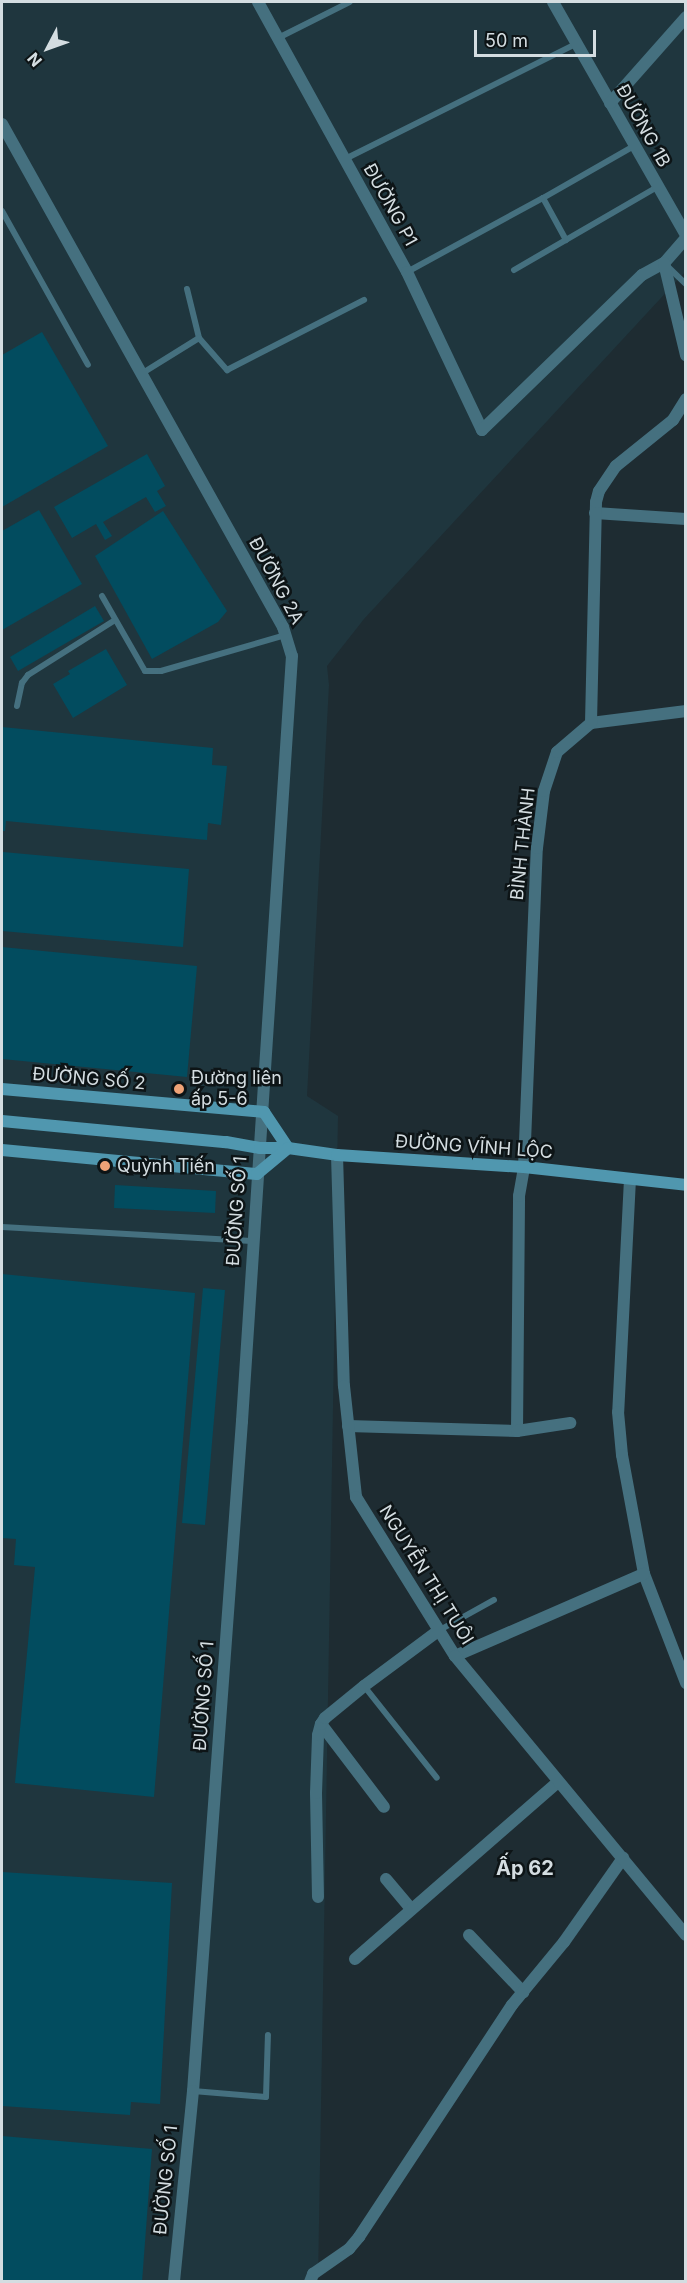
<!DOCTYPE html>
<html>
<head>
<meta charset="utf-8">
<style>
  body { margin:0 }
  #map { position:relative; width:687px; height:2283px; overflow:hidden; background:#1e2c32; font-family:Inter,sans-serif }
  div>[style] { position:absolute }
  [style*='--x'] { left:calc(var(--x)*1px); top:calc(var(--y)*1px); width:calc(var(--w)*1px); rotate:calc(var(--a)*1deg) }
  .built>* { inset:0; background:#1f363e }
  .building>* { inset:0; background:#024c5f }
  .service>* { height:6px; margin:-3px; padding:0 3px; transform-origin:3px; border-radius:3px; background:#45707f }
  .minor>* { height:12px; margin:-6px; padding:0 6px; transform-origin:6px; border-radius:6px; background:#45707f }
  .tertiary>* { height:12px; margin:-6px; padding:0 6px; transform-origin:6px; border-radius:6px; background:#45707f }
  .secondary>* { height:12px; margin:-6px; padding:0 6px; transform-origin:6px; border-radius:6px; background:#5097af }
  .dots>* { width:16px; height:16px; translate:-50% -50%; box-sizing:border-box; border:3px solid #0d1416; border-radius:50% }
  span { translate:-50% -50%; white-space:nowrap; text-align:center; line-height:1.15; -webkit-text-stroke:5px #0d1416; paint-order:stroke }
  .street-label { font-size:18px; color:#d4dde1 }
  .poi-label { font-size:18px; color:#d4dde1 }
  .left { translate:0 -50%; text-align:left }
  .neighbourhood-label { font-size:20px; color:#d4dde1; font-weight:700 }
  .frame { position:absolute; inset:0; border:3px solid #d4dde1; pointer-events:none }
  .north { position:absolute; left:18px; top:18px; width:60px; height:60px; -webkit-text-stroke:4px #0d1416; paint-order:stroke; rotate:229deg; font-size:16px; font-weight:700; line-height:24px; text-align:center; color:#d4dde1 }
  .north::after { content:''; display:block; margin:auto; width:21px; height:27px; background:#d4dde1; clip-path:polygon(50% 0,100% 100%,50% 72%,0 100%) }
  .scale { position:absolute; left:474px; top:30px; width:122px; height:27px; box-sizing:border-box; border:3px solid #d4dde1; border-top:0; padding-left:8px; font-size:18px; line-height:21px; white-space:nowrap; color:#d4dde1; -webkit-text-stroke:4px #0d1416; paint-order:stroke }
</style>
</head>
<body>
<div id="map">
  <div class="built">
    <div style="clip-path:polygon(2px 2px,685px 2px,685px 272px,364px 619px,327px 666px,329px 685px,307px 1096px,338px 1116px,318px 2281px,2px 2282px)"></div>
  </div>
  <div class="building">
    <div style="clip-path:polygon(42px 332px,108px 446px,2px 507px,2px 355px)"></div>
    <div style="clip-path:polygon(147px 454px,165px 486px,157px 491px,166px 506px,155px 512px,146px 497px,103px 522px,112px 536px,105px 540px,96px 524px,72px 538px,54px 507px)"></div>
    <div style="clip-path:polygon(39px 510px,82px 584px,2px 630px,2px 531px)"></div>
    <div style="clip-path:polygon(163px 511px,227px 611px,218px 622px,152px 659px,95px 556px)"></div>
    <div style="clip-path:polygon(95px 606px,104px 621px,18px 671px,10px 657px)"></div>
    <div style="clip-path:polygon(106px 649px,127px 685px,73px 718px,53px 684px,70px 674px,68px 671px)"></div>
    <div style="clip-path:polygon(2px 727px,213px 748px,212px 765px,227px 766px,221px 825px,208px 823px,207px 840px,6px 821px,5px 831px,2px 831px)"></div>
    <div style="clip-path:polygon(3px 852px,189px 869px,183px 947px,2px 931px)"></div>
    <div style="clip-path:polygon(2px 947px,197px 966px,187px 1077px,2px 1059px)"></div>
    <div style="clip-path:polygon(115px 1185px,216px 1191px,215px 1213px,114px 1208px)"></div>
    <div style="clip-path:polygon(2px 1274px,195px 1293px,154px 1797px,15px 1783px,35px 1567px,14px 1565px,16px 1539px,2px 1538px)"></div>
    <div style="clip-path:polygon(203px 1288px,225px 1290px,205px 1525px,182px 1523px)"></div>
    <div style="clip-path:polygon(2px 1872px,172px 1883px,160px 2104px,131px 2102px,130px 2115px,2px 2106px)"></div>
    <div style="clip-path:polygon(2px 2136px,152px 2149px,142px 2282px,2px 2282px)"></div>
  </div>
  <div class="service">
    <div style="--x:278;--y:38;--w:80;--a:-26.6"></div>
    <div style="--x:345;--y:159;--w:258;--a:-26.5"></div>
    <div style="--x:2;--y:211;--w:176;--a:60.8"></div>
    <div style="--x:566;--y:240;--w:48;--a:-118.7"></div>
    <div style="--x:543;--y:198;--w:105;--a:-29.7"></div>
    <div style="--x:666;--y:265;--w:28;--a:44"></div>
    <div style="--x:514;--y:270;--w:165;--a:-30.1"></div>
    <div style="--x:407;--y:272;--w:155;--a:-28.6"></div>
    <div style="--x:187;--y:289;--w:50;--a:76.2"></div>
    <div style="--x:141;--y:374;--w:68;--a:-31.8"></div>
    <div style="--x:199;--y:338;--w:43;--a:48.8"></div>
    <div style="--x:227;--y:370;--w:154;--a:-27.1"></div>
    <div style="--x:102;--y:596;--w:86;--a:60.2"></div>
    <div style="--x:145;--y:671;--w:16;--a:0"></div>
    <div style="--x:161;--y:671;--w:130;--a:-16.1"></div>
    <div style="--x:17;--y:706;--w:24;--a:-78"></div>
    <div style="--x:22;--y:683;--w:10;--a:-53"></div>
    <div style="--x:28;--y:675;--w:103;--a:-32.3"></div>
    <div style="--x:2;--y:1227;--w:250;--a:3.2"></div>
    <div style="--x:438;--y:1631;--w:64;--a:-29"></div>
    <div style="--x:364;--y:1686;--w:117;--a:51.6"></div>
    <div style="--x:193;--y:2091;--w:73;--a:4.7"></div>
    <div style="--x:266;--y:2097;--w:62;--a:-88.2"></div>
  </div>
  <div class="minor">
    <div style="--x:258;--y:2;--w:308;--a:61.1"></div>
    <div style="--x:407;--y:272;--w:175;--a:64.6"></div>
    <div style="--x:482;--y:430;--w:223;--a:-44.1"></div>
    <div style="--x:642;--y:275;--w:25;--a:-29"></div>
    <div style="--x:553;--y:2;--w:268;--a:60.3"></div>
    <div style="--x:610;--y:103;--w:115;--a:-48.5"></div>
    <div style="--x:2;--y:124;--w:576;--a:60.81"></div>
    <div style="--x:283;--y:627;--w:30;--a:73"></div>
    <div style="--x:292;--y:656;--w:767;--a:93.74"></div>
    <div style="--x:242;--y:1421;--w:672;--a:94.18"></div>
    <div style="--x:193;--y:2091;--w:192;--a:95.7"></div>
    <div style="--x:686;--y:238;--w:33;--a:131"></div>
    <div style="--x:664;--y:263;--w:95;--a:76.6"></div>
    <div style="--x:595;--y:513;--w:91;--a:3.8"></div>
    <div style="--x:591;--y:723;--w:96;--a:-7.2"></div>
    <div style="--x:630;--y:1179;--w:233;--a:92.9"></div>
    <div style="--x:618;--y:1412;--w:43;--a:84.7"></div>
    <div style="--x:622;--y:1455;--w:121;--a:79.5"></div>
    <div style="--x:644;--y:1574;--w:117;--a:68.9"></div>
    <div style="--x:348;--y:1426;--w:169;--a:1.7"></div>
    <div style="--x:517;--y:1431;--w:235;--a:-89.5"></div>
    <div style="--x:519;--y:1196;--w:29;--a:-80"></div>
    <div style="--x:524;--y:1167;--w:319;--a:-87.7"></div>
    <div style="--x:537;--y:848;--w:57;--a:-83"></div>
    <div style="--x:544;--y:791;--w:41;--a:-71.6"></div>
    <div style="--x:557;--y:752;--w:45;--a:-40.5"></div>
    <div style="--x:591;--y:723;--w:221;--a:-88.7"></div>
    <div style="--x:596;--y:502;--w:11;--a:-75"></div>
    <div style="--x:599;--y:491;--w:30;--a:-56"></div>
    <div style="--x:616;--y:466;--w:73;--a:-38.9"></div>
    <div style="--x:673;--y:420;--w:25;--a:-58"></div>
    <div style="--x:517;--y:1431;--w:54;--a:-8.6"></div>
    <div style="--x:455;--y:1656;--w:206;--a:-23.5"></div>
    <div style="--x:321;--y:1724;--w:104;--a:52.8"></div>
    <div style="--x:386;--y:1879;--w:39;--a:50"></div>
    <div style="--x:318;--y:1897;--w:104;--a:-91.1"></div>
    <div style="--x:316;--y:1793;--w:58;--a:-88"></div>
    <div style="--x:318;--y:1735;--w:11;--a:-75"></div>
    <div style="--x:321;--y:1724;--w:7;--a:-56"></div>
    <div style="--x:325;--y:1718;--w:50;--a:-39.4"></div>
    <div style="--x:364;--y:1686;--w:92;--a:-36.6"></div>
    <div style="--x:469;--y:1935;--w:79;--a:46.5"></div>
    <div style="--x:355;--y:1959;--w:269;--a:-41.1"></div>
    <div style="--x:310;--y:2282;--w:9;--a:-69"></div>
    <div style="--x:313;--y:2274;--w:44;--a:-34.8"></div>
    <div style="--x:349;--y:2249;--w:16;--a:-50"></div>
    <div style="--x:359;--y:2237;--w:278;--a:-56.6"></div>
    <div style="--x:512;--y:2005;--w:82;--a:-50.5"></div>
    <div style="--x:564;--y:1942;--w:103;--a:-54.9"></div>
  </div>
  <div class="tertiary">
    <div style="--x:337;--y:1155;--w:231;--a:88.3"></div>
    <div style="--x:344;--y:1386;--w:112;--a:83.8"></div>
    <div style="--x:356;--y:1497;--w:187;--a:58.1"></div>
    <div style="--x:455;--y:1656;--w:362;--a:50.4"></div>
  </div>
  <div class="secondary">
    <div style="--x:2;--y:1089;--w:263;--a:5"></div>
    <div style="--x:264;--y:1112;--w:43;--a:56.3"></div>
    <div style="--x:2;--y:1121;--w:225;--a:5.4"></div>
    <div style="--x:226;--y:1142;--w:35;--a:10"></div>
    <div style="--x:260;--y:1148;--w:28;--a:0"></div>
    <div style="--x:288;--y:1148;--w:49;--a:8.1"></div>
    <div style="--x:337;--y:1155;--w:187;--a:3.7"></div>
    <div style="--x:524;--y:1167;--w:163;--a:6.3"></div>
    <div style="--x:2;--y:1150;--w:256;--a:5.4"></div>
    <div style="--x:257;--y:1174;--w:40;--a:-40"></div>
  </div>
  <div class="dots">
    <div style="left:179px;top:1089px;background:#efa377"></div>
    <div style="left:105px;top:1166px;background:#efa377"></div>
  </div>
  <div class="street-label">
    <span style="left:643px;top:126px;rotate:61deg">ĐƯỜNG 1B</span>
    <span style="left:390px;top:205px;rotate:61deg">ĐƯỜNG P1</span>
    <span style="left:276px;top:581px;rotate:62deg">ĐƯỜNG 2A</span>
    <span style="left:523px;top:844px;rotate:-84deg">BÌNH THÀNH</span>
    <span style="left:89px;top:1079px;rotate:5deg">ĐƯỜNG SỐ 2</span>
    <span style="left:474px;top:1147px;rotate:4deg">ĐƯỜNG VĨNH LỘC</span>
    <span style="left:237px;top:1211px;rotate:-86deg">ĐƯỜNG SỐ 1</span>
    <span style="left:426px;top:1575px;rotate:58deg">NGUYỄN THỊ TUÔI</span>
    <span style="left:204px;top:1696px;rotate:-86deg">ĐƯỜNG SỐ 1</span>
    <span style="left:166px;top:2180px;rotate:-84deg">ĐƯỜNG SỐ 1</span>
  </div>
  <div class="poi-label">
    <span class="left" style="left:191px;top:1089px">Đường liên<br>ấp 5-6</span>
    <span class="left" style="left:117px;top:1166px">Quỳnh Tiến</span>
  </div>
  <div class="neighbourhood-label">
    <span style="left:525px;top:1868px">Ấp 62</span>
  </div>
  <div class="frame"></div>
  <div class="north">N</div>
  <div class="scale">50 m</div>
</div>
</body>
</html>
